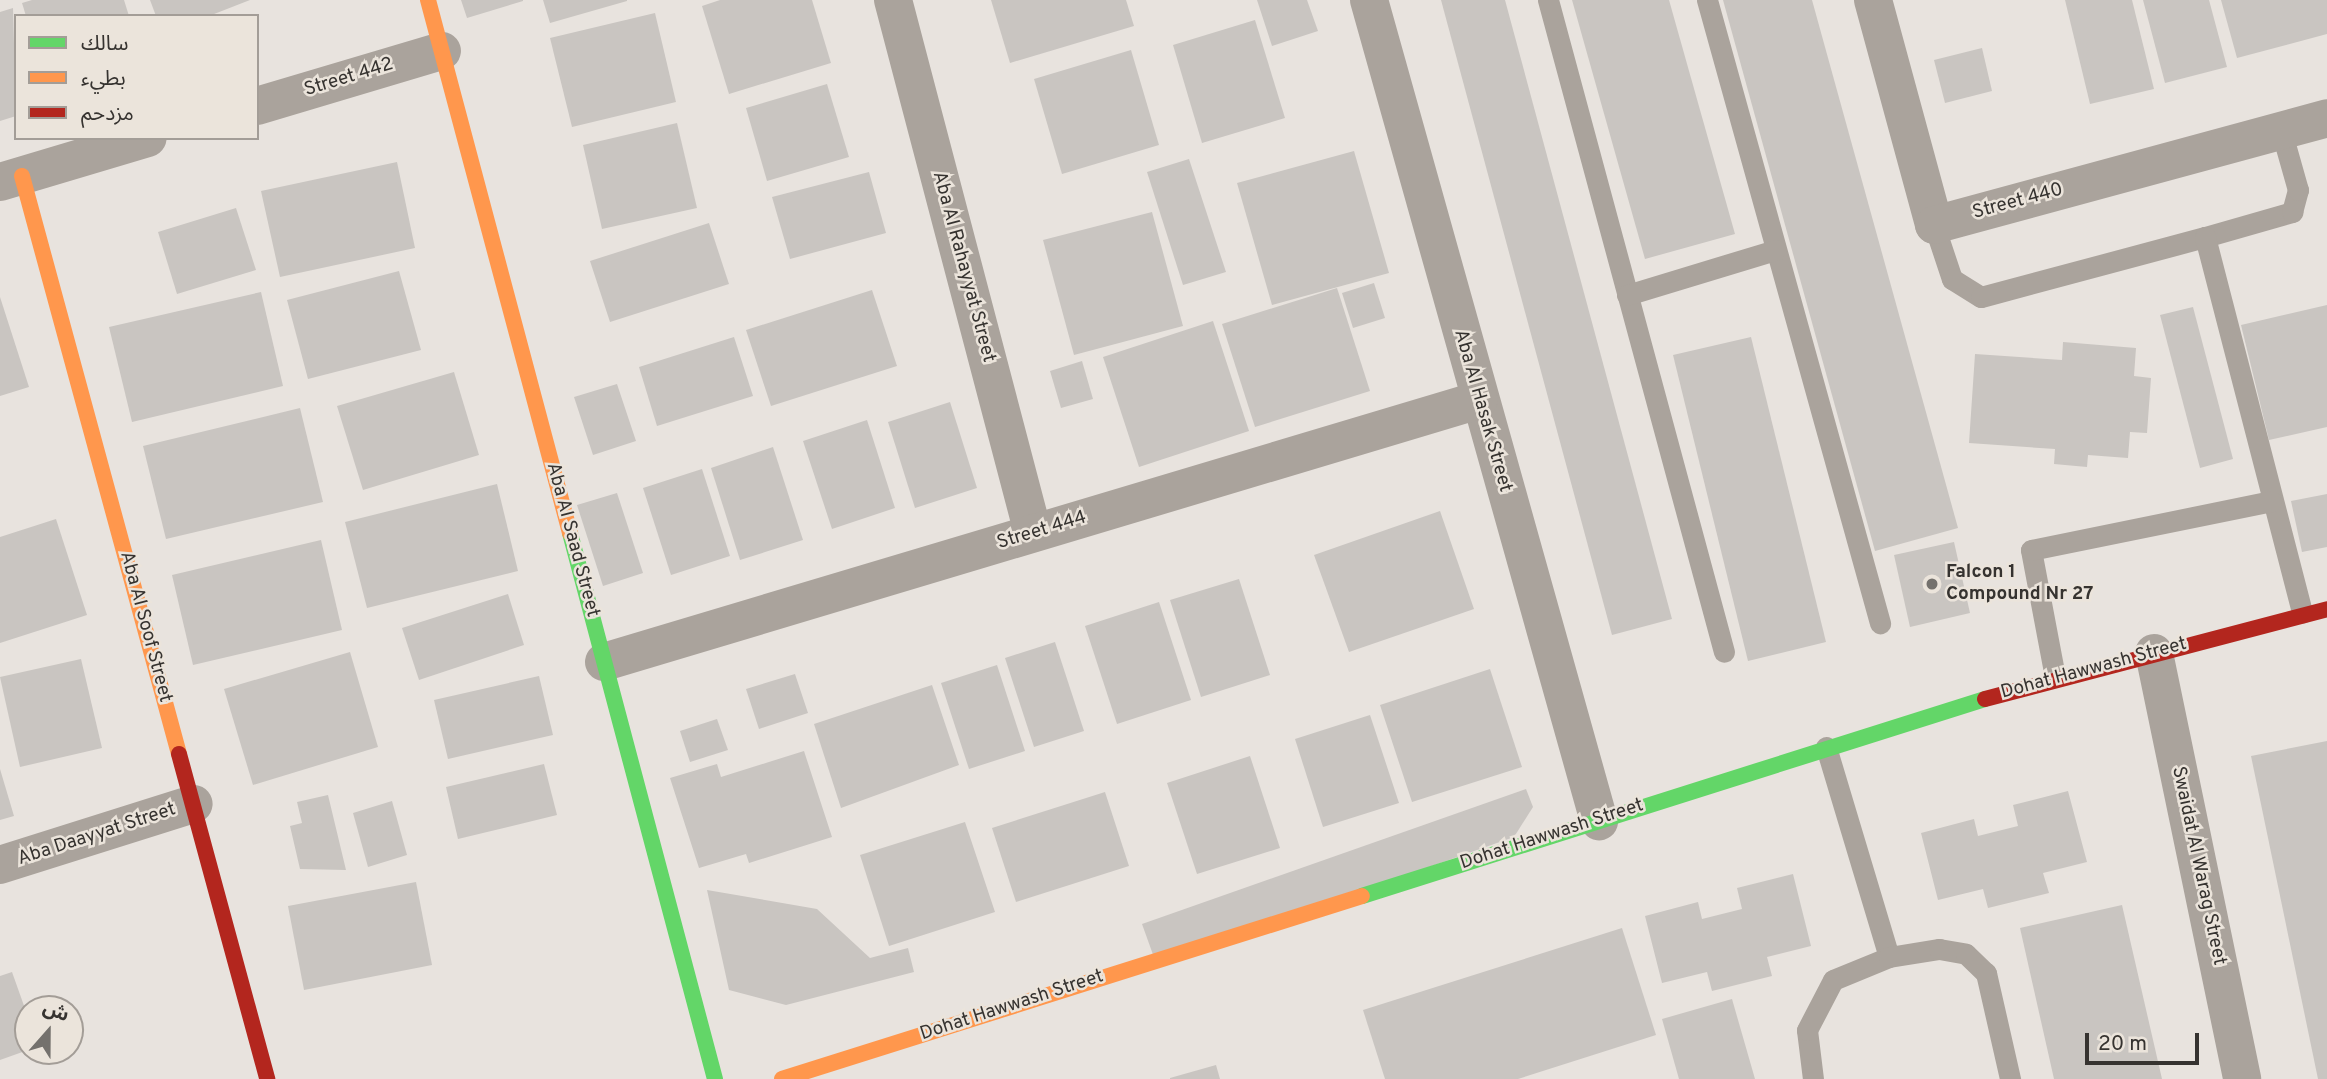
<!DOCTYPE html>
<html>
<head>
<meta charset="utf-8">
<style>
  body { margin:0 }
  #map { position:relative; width:2327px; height:1079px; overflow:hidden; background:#e8e3de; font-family:Overpass,"Noto Sans Arabic",sans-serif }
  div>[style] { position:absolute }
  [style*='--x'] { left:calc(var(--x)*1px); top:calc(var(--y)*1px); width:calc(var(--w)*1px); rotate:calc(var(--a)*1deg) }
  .building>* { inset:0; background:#c9c5c1 }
  .lane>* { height:21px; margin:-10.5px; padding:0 10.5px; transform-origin:10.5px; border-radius:10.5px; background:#aaa39c }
  .street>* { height:38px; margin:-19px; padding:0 19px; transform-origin:19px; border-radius:19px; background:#aaa39c }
  .fast>* { height:16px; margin:-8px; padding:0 8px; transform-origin:8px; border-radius:8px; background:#63d668 }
  .slow>* { height:16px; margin:-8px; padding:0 8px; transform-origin:8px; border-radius:8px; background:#ff974d }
  .jam>* { height:16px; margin:-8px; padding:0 8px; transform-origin:8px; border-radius:8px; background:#b3261e }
  .dots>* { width:19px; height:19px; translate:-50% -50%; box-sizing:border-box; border:4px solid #ebe4db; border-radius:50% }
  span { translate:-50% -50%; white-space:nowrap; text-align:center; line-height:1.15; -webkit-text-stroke:5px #ebe4db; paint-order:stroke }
  .street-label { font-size:19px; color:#363330 }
  .poi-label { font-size:19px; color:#363330; font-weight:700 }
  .left { translate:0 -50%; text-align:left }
  .legend { position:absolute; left:14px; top:14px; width:245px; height:126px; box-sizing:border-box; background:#ebe4db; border:2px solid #a39d97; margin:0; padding:9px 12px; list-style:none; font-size:21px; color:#363330 }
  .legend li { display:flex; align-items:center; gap:14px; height:35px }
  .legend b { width:35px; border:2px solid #a39d97 }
  .north { position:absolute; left:14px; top:995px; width:70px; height:70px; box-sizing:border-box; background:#ebe4db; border:2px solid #a39d97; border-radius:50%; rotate:21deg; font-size:19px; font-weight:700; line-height:28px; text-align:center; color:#363330 }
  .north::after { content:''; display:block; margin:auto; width:24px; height:32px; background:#74716d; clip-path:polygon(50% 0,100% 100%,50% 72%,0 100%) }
  .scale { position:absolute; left:2085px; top:1033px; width:114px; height:32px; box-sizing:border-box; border:4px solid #363330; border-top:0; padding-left:9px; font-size:21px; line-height:24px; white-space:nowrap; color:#363330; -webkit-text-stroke:5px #ebe4db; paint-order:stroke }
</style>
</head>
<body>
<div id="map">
  <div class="building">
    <div style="clip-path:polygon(32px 0,124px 0,129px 16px,26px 16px,22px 3px)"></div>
    <div style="clip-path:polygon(150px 0,250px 0,209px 16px,156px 16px)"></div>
    <div style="clip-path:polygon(461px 0,523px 0,523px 1px,467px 18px)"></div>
    <div style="clip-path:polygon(543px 0,627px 0,627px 1px,550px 23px)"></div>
    <div style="clip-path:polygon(720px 0,812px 0,831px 63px,729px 94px,702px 6px)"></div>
    <div style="clip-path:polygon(991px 0,1126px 0,1134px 26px,1010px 63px)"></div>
    <div style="clip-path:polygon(1257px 0,1307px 0,1318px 31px,1272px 46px)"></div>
    <div style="clip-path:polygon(1441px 0,1505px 0,1672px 619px,1612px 635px)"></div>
    <div style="clip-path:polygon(1572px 0,1669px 0,1735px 234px,1645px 259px)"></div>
    <div style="clip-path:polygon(1723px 0,1812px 0,1958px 528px,1875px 551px)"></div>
    <div style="clip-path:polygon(2065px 0,2132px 0,2154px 89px,2090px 104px)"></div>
    <div style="clip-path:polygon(2143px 0,2209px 0,2227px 67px,2165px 83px)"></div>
    <div style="clip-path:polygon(2221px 0,2327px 0,2327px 34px,2237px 58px)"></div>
    <div style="clip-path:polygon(13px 8px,16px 116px,0 121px,0 12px)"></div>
    <div style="clip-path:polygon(655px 13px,676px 102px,572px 127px,550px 38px)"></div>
    <div style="clip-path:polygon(1255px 20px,1285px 118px,1202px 143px,1173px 45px)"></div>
    <div style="clip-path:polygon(1982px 48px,1992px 91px,1945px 103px,1934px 60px)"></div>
    <div style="clip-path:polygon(1131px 50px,1159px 145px,1062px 174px,1034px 79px)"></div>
    <div style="clip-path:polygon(827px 84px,849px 157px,767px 181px,746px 108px)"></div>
    <div style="clip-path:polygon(677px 123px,697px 208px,602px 229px,583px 145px)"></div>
    <div style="clip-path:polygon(1354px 151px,1389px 273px,1272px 305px,1237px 183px)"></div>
    <div style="clip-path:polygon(1189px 159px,1226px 272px,1183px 285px,1147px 172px)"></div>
    <div style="clip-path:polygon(397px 162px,415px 248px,280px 277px,261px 191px)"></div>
    <div style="clip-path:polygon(869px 172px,886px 233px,790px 259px,772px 197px)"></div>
    <div style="clip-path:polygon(236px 208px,256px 270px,177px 294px,158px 232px)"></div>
    <div style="clip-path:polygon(1152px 212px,1183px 326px,1074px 355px,1043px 240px)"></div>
    <div style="clip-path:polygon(709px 223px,729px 284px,610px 322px,590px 261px)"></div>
    <div style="clip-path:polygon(399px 271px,421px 350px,308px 379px,287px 300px)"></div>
    <div style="clip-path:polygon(1374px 283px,1385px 318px,1353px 328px,1342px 293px)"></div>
    <div style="clip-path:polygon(1337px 288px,1370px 391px,1255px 427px,1222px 324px)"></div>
    <div style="clip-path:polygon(872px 290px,897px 366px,771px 406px,746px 330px)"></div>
    <div style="clip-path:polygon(261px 292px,283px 386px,132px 422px,109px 327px)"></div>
    <div style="clip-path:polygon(0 297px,29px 387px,0 396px)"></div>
    <div style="clip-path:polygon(2327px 305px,2327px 427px,2269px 440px,2241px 325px)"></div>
    <div style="clip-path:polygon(2193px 307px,2233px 459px,2200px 468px,2160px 315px)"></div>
    <div style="clip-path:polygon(1213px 321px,1249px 431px,1139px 467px,1103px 357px)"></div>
    <div style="clip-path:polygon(734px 337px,753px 396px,657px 426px,639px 367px)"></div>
    <div style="clip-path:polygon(1751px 337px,1826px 642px,1748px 661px,1673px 355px)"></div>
    <div style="clip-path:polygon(2063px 342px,2136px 348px,2134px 376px,2151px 378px,2147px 433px,2130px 432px,2128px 458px,2088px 455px,2087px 467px,2054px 464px,2055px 449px,1969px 443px,1975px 354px,2062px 360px)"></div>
    <div style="clip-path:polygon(1082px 361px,1093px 399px,1061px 408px,1050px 371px)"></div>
    <div style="clip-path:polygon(454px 372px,479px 455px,363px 490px,337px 406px)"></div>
    <div style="clip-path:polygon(617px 384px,636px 441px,593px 455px,574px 397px)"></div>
    <div style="clip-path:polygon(950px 402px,977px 488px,915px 508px,888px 422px)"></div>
    <div style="clip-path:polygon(300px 408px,323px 502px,166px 539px,143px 446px)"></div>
    <div style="clip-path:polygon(867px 420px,895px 508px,832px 529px,803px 441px)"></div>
    <div style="clip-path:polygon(773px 447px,803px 540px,740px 560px,711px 468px)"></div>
    <div style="clip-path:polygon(702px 469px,730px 556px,671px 575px,643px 488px)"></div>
    <div style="clip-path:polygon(497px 484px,518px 571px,367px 608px,345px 522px)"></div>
    <div style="clip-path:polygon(617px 493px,643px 573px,603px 586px,577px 505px)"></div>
    <div style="clip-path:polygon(2327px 494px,2327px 547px,2302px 552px,2291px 501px)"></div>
    <div style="clip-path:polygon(1440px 511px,1474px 609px,1349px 652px,1314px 555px)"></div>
    <div style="clip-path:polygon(56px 519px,87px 615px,0 643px,0 537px)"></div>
    <div style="clip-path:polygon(321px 540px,342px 630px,193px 665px,172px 575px)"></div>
    <div style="clip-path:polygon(1954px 542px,1970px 613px,1910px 627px,1894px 555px)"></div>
    <div style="clip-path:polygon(1239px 579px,1270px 675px,1201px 697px,1170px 600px)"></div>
    <div style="clip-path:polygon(508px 594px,524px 645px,419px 680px,402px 628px)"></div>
    <div style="clip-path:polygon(1159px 602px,1191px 700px,1117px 724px,1085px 626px)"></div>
    <div style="clip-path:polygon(1055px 642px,1084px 731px,1034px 747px,1005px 658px)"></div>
    <div style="clip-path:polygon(350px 652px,378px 747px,253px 785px,224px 689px)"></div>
    <div style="clip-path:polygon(81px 659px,102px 748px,20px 767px,0 677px)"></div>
    <div style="clip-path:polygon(997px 665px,1025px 751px,969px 769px,941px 683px)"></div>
    <div style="clip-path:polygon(1490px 669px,1522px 767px,1412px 802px,1380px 705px)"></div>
    <div style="clip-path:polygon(795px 674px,808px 713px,759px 729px,746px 689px)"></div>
    <div style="clip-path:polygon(539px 676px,553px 735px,448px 759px,434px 700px)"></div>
    <div style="clip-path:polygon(932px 685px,959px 765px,841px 808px,814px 724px)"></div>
    <div style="clip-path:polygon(1370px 715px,1399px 803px,1323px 827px,1295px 739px)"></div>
    <div style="clip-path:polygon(717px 719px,728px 750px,690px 762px,680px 731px)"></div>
    <div style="clip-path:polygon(2327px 741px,2327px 1079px,2318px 1079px,2251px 756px)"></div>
    <div style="clip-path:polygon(804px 751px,832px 837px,749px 863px,746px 854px,699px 868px,670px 778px,717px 764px,721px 777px)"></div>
    <div style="clip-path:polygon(1250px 756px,1280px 848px,1197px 874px,1167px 783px)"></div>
    <div style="clip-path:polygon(544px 764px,557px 815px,458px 839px,446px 787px)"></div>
    <div style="clip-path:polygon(0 769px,14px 816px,0 820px)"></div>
    <div style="clip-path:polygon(1526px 789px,1533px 807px,1514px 837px,1156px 963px,1142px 924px)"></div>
    <div style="clip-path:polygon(2068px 791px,2087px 862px,2043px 873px,2049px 893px,1988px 908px,1983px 889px,1938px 900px,1921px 833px,1974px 819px,1978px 836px,2018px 826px,2013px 805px)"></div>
    <div style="clip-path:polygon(1105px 792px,1129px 866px,1016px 902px,992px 828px)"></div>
    <div style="clip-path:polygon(328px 795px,346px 870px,300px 869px,290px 826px,302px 823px,297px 802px)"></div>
    <div style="clip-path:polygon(392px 801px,407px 855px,368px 867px,353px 813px)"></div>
    <div style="clip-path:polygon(965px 822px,995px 912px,889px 946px,860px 855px)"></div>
    <div style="clip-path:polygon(1793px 874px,1811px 946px,1767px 957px,1772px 976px,1712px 991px,1707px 972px,1662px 983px,1645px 916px,1698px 902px,1702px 919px,1742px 909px,1737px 888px)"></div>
    <div style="clip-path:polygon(416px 882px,432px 965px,304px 990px,288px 906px)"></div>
    <div style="clip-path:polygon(707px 890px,817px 909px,870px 958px,908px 948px,914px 972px,786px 1005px,729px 990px)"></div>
    <div style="clip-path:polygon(2122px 905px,2162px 1079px,2054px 1079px,2020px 928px)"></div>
    <div style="clip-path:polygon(1622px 928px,1656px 1035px,1518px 1079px,1385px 1079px,1363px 1010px)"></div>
    <div style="clip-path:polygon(12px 972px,28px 1017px,28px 1050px,0 1060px,0 976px)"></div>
    <div style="clip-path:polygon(1732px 999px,1755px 1079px,1679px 1079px,1662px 1019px)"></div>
    <div style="clip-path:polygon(1216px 1065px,1220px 1079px,1170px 1079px,1170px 1078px)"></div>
  </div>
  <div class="lane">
    <div style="--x:1548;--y:0;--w:675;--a:74.89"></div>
    <div style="--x:1707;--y:0;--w:647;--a:74.48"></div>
    <div style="--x:1934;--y:225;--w:57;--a:71.6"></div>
    <div style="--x:1952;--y:279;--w:34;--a:32"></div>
    <div style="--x:1981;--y:297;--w:232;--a:-15"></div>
    <div style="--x:2205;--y:237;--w:91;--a:-16"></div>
    <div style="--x:2292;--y:212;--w:23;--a:-75"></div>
    <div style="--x:2298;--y:190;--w:62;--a:-105.8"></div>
    <div style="--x:2205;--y:237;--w:388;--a:75.5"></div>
    <div style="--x:1627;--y:295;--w:155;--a:-16.9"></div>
    <div style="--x:2055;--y:677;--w:129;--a:-100.7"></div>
    <div style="--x:2031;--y:550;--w:245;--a:-11.5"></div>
    <div style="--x:1826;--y:747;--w:219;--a:73.3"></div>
    <div style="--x:1813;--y:1079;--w:49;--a:-97"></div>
    <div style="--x:1807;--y:1030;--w:56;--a:-62.5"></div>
    <div style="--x:1833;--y:980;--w:61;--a:-22.3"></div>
    <div style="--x:1889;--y:957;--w:51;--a:-9.1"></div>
    <div style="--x:1939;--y:949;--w:27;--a:10"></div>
    <div style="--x:1966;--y:954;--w:28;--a:44"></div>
    <div style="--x:1986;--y:973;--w:109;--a:77.2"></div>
  </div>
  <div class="street">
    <div style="--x:893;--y:0;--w:551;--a:75.28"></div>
    <div style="--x:1369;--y:0;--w:853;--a:74.35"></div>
    <div style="--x:1873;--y:0;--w:233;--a:74.8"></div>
    <div style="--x:1934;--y:225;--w:407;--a:-15.2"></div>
    <div style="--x:257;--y:106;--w:193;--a:-16.6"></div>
    <div style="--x:0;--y:182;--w:154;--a:-16.6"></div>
    <div style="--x:2154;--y:653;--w:435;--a:78.3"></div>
    <div style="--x:604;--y:662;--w:913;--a:-16.67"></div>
    <div style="--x:0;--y:865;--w:203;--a:-17.5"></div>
  </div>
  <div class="fast">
    <div style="--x:570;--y:533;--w:565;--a:75.13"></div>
    <div style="--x:1362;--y:896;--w:653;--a:-17.55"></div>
  </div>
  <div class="slow">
    <div style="--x:428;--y:0;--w:552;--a:75.08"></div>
    <div style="--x:22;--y:176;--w:599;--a:74.8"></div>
    <div style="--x:782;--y:1079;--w:608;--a:-17.51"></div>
  </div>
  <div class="jam">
    <div style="--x:1985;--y:699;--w:354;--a:-14.7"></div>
    <div style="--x:179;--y:754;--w:337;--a:74.8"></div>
  </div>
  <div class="dots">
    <div style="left:1932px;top:584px;background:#74716d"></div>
  </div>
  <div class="street-label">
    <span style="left:349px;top:78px;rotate:-17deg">Street 442</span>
    <span style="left:2018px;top:202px;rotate:-15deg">Street 440</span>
    <span style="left:963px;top:267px;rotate:75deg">Aba Al Rahayyat Street</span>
    <span style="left:1482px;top:411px;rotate:74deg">Aba Al Hasak Street</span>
    <span style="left:1042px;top:531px;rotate:-17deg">Street 444</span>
    <span style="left:572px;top:540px;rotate:75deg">Aba Al Saad Street</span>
    <span style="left:145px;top:627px;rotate:75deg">Aba Al Soof Street</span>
    <span style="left:2094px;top:669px;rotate:-15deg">Dohat Hawwash Street</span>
    <span style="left:97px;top:835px;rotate:-18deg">Aba Daayyat Street</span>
    <span style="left:1552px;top:835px;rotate:-18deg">Dohat Hawwash Street</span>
    <span style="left:2198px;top:866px;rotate:78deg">Swaidat Al Warag Street</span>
    <span style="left:1012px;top:1006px;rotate:-18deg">Dohat Hawwash Street</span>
  </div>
  <div class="poi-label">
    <span class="left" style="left:1946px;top:584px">Falcon 1<br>Compound Nr 27</span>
  </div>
  <ul class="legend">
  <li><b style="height:9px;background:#63d668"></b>سالك</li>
  <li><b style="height:9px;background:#ff974d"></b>بطيء</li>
  <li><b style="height:9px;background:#b3261e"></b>مزدحم</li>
  </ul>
  <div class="north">ش</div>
  <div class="scale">20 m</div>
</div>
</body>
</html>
